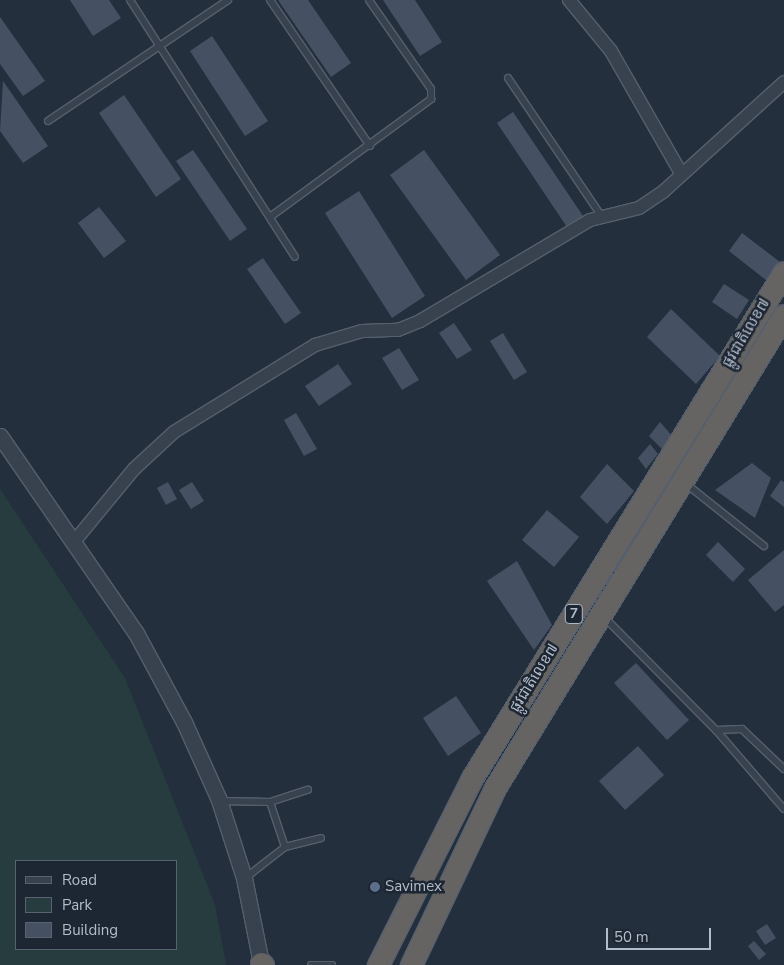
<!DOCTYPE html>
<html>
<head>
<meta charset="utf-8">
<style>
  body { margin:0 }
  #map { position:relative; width:784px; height:965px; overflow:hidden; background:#242f3e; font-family:"Nunito Sans","Noto Sans Khmer",sans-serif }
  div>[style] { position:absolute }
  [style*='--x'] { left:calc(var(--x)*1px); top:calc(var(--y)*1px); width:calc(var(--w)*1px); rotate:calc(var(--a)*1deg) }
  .green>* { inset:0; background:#263c3f }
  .building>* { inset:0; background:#455162 }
  .roads { filter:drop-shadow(1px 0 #565f6c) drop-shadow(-1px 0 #565f6c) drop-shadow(0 1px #565f6c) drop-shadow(0 -1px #565f6c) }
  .service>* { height:6px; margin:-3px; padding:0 3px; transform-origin:3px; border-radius:3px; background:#38414e }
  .minor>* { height:12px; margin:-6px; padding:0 6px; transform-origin:6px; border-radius:6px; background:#38414e }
  .tertiary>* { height:15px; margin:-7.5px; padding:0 7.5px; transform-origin:7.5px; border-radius:7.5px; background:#38414e }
  .trunk>* { height:21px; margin:-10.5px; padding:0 10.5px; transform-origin:10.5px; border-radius:10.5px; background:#656462 }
  .dots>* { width:14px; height:14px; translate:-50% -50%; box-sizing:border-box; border:2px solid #1d2633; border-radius:50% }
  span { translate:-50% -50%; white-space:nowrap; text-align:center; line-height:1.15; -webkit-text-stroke:5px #1d2633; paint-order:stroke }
  .shield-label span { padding:1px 4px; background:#1d2633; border:1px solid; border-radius:4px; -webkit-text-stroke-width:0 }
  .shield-label { font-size:14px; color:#b4bcc9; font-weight:700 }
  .street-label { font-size:15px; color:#b4bcc9 }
  .poi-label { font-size:15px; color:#b4bcc9 }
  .left { translate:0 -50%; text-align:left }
  .legend { position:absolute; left:15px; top:860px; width:162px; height:90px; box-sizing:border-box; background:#1d2633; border:1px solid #59626f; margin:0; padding:6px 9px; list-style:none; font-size:15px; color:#b4bcc9 }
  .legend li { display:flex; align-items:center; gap:10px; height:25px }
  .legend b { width:25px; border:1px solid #59626f }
  .scale { position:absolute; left:606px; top:928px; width:105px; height:22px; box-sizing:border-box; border:2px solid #b4bcc9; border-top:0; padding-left:6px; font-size:15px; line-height:18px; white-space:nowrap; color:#b4bcc9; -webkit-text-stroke:4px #1d2633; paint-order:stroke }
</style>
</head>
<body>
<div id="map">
  <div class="green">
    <div style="clip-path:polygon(evenodd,0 489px,125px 678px,215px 905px,226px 965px,0 965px,0 489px,16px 861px,176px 861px,176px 949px,16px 949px,16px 861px)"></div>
  </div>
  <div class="building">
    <div style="clip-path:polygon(70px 0,109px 0,121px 18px,93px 36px)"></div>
    <div style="clip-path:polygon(278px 0,308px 0,351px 63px,331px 77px)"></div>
    <div style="clip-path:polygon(383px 0,415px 0,442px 42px,420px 56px)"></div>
    <div style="clip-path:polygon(0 17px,45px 81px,23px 96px,0 64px)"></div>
    <div style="clip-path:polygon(212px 36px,268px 121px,245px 136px,190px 51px)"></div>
    <div style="clip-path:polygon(3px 81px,48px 146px,23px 163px,0 131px)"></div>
    <div style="clip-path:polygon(124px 95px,181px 179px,156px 197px,99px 113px)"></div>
    <div style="clip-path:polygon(513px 112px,583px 216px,567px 227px,497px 123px)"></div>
    <div style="clip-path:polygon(193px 150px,247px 229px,230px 241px,176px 161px)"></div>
    <div style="clip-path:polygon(424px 150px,500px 255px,466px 280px,390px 175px)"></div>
    <div style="clip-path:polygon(359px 191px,425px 296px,392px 318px,325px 213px)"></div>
    <div style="clip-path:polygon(99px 207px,126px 241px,104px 258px,78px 223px)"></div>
    <div style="clip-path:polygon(742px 233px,784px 265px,771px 284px,729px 251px)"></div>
    <div style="clip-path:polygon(263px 258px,301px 313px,285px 324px,247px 269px)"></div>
    <div style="clip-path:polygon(724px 284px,749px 300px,737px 319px,712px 302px)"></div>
    <div style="clip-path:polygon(671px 309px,720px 356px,696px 384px,647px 337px)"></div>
    <div style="clip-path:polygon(454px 323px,472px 350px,457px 359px,439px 333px)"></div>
    <div style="clip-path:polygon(503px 333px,527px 372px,514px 380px,490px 341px)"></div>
    <div style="clip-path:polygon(399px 348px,419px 380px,402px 390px,382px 358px)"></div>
    <div style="clip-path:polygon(338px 364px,352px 384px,319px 406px,305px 386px)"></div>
    <div style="clip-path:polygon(296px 413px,317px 449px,304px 456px,284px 420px)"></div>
    <div style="clip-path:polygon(660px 422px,673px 437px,663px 450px,649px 436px)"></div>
    <div style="clip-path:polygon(650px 444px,658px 454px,646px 469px,638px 458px)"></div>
    <div style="clip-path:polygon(752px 463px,771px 478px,755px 518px,715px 490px)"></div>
    <div style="clip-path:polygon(607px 464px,634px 491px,607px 524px,580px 497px)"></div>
    <div style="clip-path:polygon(781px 480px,784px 482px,784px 507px,770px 496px)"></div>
    <div style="clip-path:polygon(168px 482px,177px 499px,166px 505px,157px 488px)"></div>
    <div style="clip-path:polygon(192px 482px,204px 501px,191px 509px,179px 490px)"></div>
    <div style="clip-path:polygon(547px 510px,579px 537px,554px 567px,522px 540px)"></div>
    <div style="clip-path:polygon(718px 542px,745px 569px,733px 582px,706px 555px)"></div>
    <div style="clip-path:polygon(784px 550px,784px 605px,775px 612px,748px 580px)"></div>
    <div style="clip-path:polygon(517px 561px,552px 625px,534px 650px,487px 581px)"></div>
    <div style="clip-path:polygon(636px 663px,689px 720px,667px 740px,614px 683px)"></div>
    <div style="clip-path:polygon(456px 696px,481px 733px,448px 756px,423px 718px)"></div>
    <div style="clip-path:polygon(638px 746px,664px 775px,625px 810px,599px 781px)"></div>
    <div style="clip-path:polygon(767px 924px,776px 938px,765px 945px,756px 931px)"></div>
    <div style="clip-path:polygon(754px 941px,766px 954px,759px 960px,748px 946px)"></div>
  </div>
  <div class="roads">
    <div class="service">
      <div style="--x:130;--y:0;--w:305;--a:57.3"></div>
      <div style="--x:270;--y:0;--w:177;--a:55.6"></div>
      <div style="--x:508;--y:78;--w:168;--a:55.9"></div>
      <div style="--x:48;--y:121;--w:217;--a:-33.9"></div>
      <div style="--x:270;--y:217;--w:200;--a:-36.2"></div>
      <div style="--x:431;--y:99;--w:10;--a:-90"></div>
      <div style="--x:431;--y:89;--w:108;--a:-124.9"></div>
      <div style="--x:685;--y:483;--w:101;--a:38.6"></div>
      <div style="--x:604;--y:617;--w:159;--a:45.3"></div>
      <div style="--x:716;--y:730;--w:104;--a:49.3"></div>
      <div style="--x:716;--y:730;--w:26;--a:-2"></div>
      <div style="--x:742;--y:729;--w:58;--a:43.6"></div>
      <div style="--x:220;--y:801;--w:50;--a:1.1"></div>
      <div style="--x:270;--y:802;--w:47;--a:71.6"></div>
      <div style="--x:285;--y:847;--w:51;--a:142.2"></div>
      <div style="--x:270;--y:802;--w:40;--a:-18"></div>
      <div style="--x:285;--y:847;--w:37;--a:-14"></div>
      <div style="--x:311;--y:965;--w:21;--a:0"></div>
    </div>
    <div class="minor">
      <div style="--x:569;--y:0;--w:66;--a:50.5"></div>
      <div style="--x:611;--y:51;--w:141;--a:60.2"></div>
      <div style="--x:73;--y:543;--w:96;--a:-50.5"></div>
      <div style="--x:134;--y:469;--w:54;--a:-42.8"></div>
      <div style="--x:174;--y:432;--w:166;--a:-31.7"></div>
      <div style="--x:315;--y:345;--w:49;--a:-16.6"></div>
      <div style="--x:362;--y:331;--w:36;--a:-2"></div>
      <div style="--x:398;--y:330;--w:24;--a:-22"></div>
      <div style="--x:420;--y:321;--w:198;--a:-30.7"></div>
      <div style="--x:590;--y:220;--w:50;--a:-13.8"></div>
      <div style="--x:639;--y:208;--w:30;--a:-34"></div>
      <div style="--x:664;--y:191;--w:162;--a:-42.2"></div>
    </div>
    <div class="tertiary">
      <div style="--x:0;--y:436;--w:239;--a:55.4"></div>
      <div style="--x:136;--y:633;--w:101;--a:61.7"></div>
      <div style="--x:184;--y:722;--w:85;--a:65.8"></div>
      <div style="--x:219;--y:800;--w:82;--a:72.2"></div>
      <div style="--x:244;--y:878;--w:87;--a:78.7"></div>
    </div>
    <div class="trunk">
      <div style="--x:261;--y:963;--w:3;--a:45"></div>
      <div style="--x:378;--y:965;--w:209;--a:-63.3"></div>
      <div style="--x:472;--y:778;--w:594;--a:-58.34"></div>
      <div style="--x:411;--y:965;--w:196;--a:-64.6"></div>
      <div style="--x:495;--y:788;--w:554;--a:-58.58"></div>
    </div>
  </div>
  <div class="dots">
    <div style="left:375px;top:887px;background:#5c6f8a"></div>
  </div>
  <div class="shield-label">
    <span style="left:574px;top:614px">7</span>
  </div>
  <div class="street-label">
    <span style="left:746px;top:333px;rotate:-59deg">ផ្លូវជាតិលេខ៧</span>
    <span style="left:534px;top:678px;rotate:-58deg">ផ្លូវជាតិលេខ៧</span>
  </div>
  <div class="poi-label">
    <span class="left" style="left:385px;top:887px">Savimex</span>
  </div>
  <ul class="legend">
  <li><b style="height:6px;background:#38414e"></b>Road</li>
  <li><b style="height:14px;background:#263c3f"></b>Park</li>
  <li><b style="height:14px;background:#455162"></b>Building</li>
  </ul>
  <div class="scale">50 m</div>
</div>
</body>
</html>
